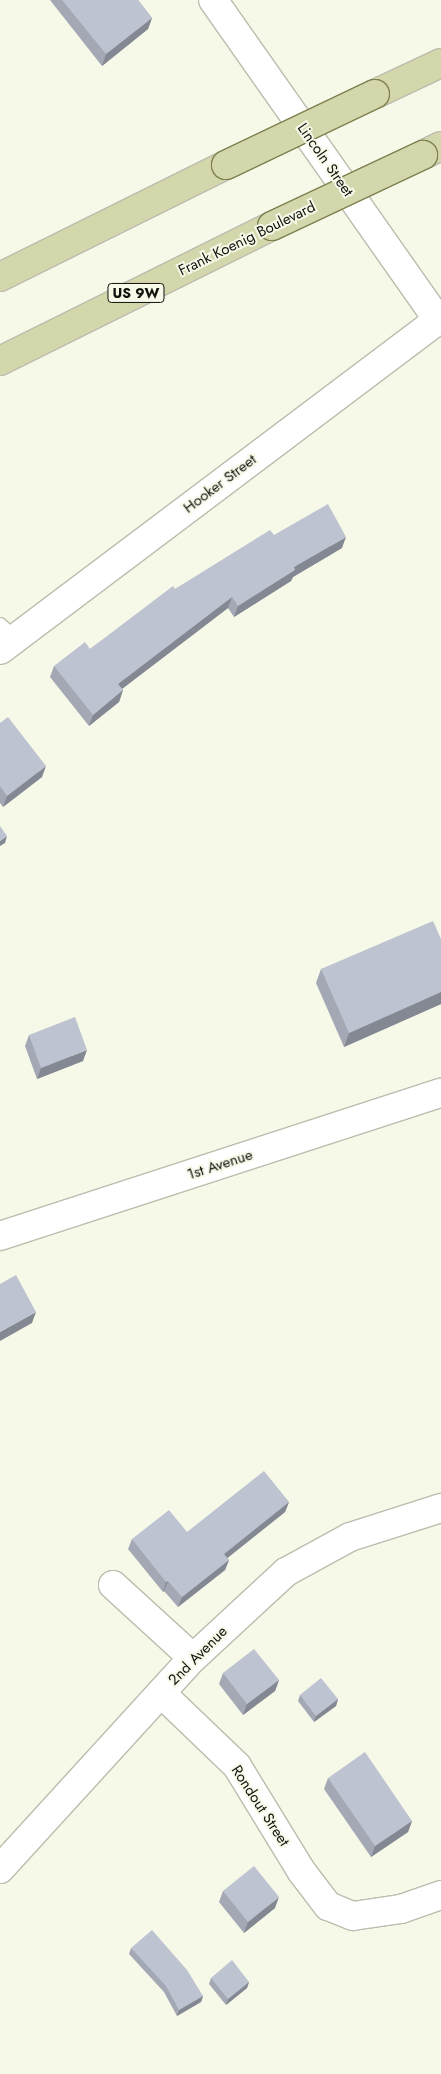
<!DOCTYPE html>
<html>
<head>
<meta charset="utf-8">
<style>
  body { margin:0 }
  #map { position:relative; width:441px; height:2074px; overflow:hidden; background:#f6f8e8; font-family:Jost,sans-serif }
  div>[style] { position:absolute }
  [style*='--x'] { left:calc(var(--x)*1px); top:calc(var(--y)*1px); width:calc(var(--w)*1px); rotate:calc(var(--a)*1deg) }
  .roads { filter:drop-shadow(1px 0 #bcbdae) drop-shadow(-1px 0 #bcbdae) drop-shadow(0 1px #bcbdae) drop-shadow(0 -1px #bcbdae) }
  .lane>* { height:14px; margin:-7px; padding:0 7px; transform-origin:7px; border-radius:7px; background:#fff }
  .street>* { height:28px; margin:-14px; padding:0 14px; transform-origin:14px; border-radius:14px; background:#fff }
  .secondary>* { height:28px; margin:-14px; padding:0 14px; transform-origin:14px; border-radius:14px; background:#fff }
  .primary>* { height:28px; margin:-14px; padding:0 14px; transform-origin:14px; border-radius:14px; background:#d4d6ab }
  .bridges { filter:drop-shadow(1px 0 #7d804f) drop-shadow(-1px 0 #7d804f) drop-shadow(0 1px #7d804f) drop-shadow(0 -1px #7d804f) }
  .primary-bridge>* { height:28px; margin:-14px; padding:0 14px; transform-origin:14px; border-radius:14px; background:#d4d6ab }
  .wall>* { inset:0; background:#a3a8b4 }
  .shaded-wall>* { inset:0; background:#848892 }
  .building>* { inset:0; background:#bdc3d1 }
  span { translate:-50% -50%; white-space:nowrap; text-align:center; line-height:1.15; -webkit-text-stroke:4px #f6f8e8; paint-order:stroke }
  .shield-label span { padding:1px 4px; background:#f6f8e8; border:1px solid; border-radius:4px; -webkit-text-stroke-width:0 }
  .shield-label { font-size:14px; color:#12120d; font-weight:700 }
  .street-label { font-size:15px; color:#12120d }
</style>
</head>
<body>
<div id="map">
  <div class="roads">
    <div class="lane">
      <div style="--x:0;--y:625;--w:21;--a:43"></div>
    </div>
    <div class="street">
      <div style="--x:113;--y:1585;--w:108;--a:42.4"></div>
      <div style="--x:161;--y:1693;--w:105;--a:43.8"></div>
      <div style="--x:237;--y:1766;--w:124;--a:58.5"></div>
      <div style="--x:302;--y:1872;--w:43;--a:52.6"></div>
      <div style="--x:328;--y:1906;--w:27;--a:22"></div>
      <div style="--x:353;--y:1916;--w:49;--a:-8.3"></div>
      <div style="--x:401;--y:1909;--w:42;--a:-19.3"></div>
      <div style="--x:0;--y:1869;--w:286;--a:-47.6"></div>
      <div style="--x:193;--y:1658;--w:127;--a:-42.8"></div>
      <div style="--x:286;--y:1572;--w:73;--a:-28.7"></div>
      <div style="--x:350;--y:1537;--w:96;--a:-17.7"></div>
    </div>
    <div class="secondary">
      <div style="--x:0;--y:650;--w:548;--a:-37"></div>
      <div style="--x:438;--y:320;--w:391;--a:-125.1"></div>
      <div style="--x:0;--y:1236;--w:464;--a:-18"></div>
    </div>
    <div class="primary">
      <div style="--x:375;--y:94;--w:73;--a:-25.2"></div>
      <div style="--x:423;--y:155;--w:20;--a:-27"></div>
      <div style="--x:0;--y:277;--w:252;--a:-26.4"></div>
      <div style="--x:0;--y:361;--w:304;--a:-26.4"></div>
    </div>
  </div>
  <div class="bridges">
    <div class="primary-bridge">
      <div style="--x:226;--y:165;--w:165;--a:-25.5"></div>
      <div style="--x:272;--y:226;--w:167;--a:-25.2"></div>
    </div>
  </div>
  <div class="wall">
    <div style="clip-path:polygon(50px 0,138px 0,152px 18px,148px 29px,102px 66px)"></div>
    <div style="clip-path:polygon(274px 535px,342px 548px,293px 577px,291px 581px,234px 617px,228px 608px,122px 689px,123px 690px,119px 702px,89px 726px,50px 677px,54px 666px,90px 649px,175px 589px)"></div>
    <div style="clip-path:polygon(0 723px,42px 777px,3px 807px,0 803px)"></div>
    <div style="clip-path:polygon(441px 939px,441px 1004px,344px 1047px,316px 983px,321px 969px)"></div>
    <div style="clip-path:polygon(29px 1035px,83px 1061px,37px 1079px,25px 1046px)"></div>
    <div style="clip-path:polygon(289px 1502px,285px 1512px,227px 1558px,229px 1560px,225px 1570px,178px 1607px,164px 1591px,163px 1592px,128px 1549px,132px 1539px,187px 1532px)"></div>
    <div style="clip-path:polygon(223px 1673px,279px 1680px,275px 1691px,243px 1715px,219px 1684px)"></div>
    <div style="clip-path:polygon(300px 1695px,338px 1699px,336px 1706px,314px 1722px,298px 1701px)"></div>
    <div style="clip-path:polygon(328px 1778px,412px 1821px,408px 1832px,371px 1857px,324px 1789px)"></div>
    <div style="clip-path:polygon(223px 1891px,275px 1908px,244px 1933px,219px 1902px)"></div>
    <div style="clip-path:polygon(131px 1948px,203px 1996px,201px 2002px,177px 2016px,164px 1992px,129px 1954px)"></div>
    <div style="clip-path:polygon(211px 1978px,249px 1982px,247px 1988px,226px 2005px,209px 1984px)"></div>
  </div>
  <div class="shaded-wall">
    <div style="clip-path:polygon(152px 18px,148px 29px,102px 66px,106px 54px)"></div>
    <div style="clip-path:polygon(346px 537px,342px 548px,293px 577px,291px 581px,234px 617px,238px 606px,294px 567px)"></div>
    <div style="clip-path:polygon(232px 597px,228px 608px,114px 695px,118px 684px)"></div>
    <div style="clip-path:polygon(123px 690px,119px 702px,89px 726px,93px 715px)"></div>
    <div style="clip-path:polygon(46px 766px,42px 777px,3px 807px,7px 796px)"></div>
    <div style="clip-path:polygon(7px 836px,5px 843px,0 846px,0 841px)"></div>
    <div style="clip-path:polygon(441px 992px,441px 1004px,344px 1047px,349px 1033px)"></div>
    <div style="clip-path:polygon(87px 1050px,83px 1061px,37px 1079px,41px 1068px)"></div>
    <div style="clip-path:polygon(36px 1312px,32px 1323px,0 1341px,0 1332px)"></div>
    <div style="clip-path:polygon(289px 1502px,285px 1512px,220px 1564px,224px 1554px)"></div>
    <div style="clip-path:polygon(229px 1560px,225px 1570px,178px 1607px,182px 1597px)"></div>
    <div style="clip-path:polygon(168px 1581px,164px 1591px,163px 1592px,166px 1582px)"></div>
    <div style="clip-path:polygon(279px 1680px,275px 1691px,243px 1715px,247px 1704px)"></div>
    <div style="clip-path:polygon(338px 1699px,336px 1706px,314px 1722px,316px 1716px)"></div>
    <div style="clip-path:polygon(412px 1821px,408px 1832px,371px 1857px,375px 1846px)"></div>
    <div style="clip-path:polygon(279px 1897px,275px 1908px,244px 1933px,248px 1922px)"></div>
    <div style="clip-path:polygon(249px 1982px,247px 1988px,226px 2005px,228px 1999px)"></div>
    <div style="clip-path:polygon(203px 1996px,201px 2002px,177px 2016px,179px 2010px)"></div>
  </div>
  <div class="building">
    <div style="clip-path:polygon(62px 0,138px 0,152px 18px,106px 54px)"></div>
    <div style="clip-path:polygon(328px 504px,346px 537px,294px 567px,295px 570px,238px 606px,232px 597px,118px 684px,123px 690px,93px 715px,54px 666px,85px 642px,90px 649px,173px 586px,175px 589px,270px 530px,274px 535px)"></div>
    <div style="clip-path:polygon(8px 717px,46px 766px,7px 796px,0 786px,0 723px)"></div>
    <div style="clip-path:polygon(0 826px,7px 836px,0 841px)"></div>
    <div style="clip-path:polygon(433px 921px,441px 939px,441px 992px,349px 1033px,321px 969px)"></div>
    <div style="clip-path:polygon(75px 1017px,87px 1050px,41px 1068px,29px 1035px)"></div>
    <div style="clip-path:polygon(16px 1275px,36px 1312px,0 1332px,0 1284px)"></div>
    <div style="clip-path:polygon(264px 1471px,289px 1502px,224px 1554px,229px 1560px,182px 1597px,168px 1581px,166px 1582px,132px 1539px,169px 1510px,187px 1532px)"></div>
    <div style="clip-path:polygon(254px 1649px,279px 1680px,247px 1704px,223px 1673px)"></div>
    <div style="clip-path:polygon(321px 1678px,338px 1699px,316px 1716px,300px 1695px)"></div>
    <div style="clip-path:polygon(365px 1752px,412px 1821px,375px 1846px,328px 1778px)"></div>
    <div style="clip-path:polygon(254px 1866px,279px 1897px,248px 1922px,223px 1891px)"></div>
    <div style="clip-path:polygon(152px 1930px,187px 1970px,203px 1996px,179px 2010px,166px 1986px,131px 1948px)"></div>
    <div style="clip-path:polygon(232px 1960px,249px 1982px,228px 1999px,211px 1978px)"></div>
  </div>
  <div class="shield-label">
    <span style="left:136px;top:293px">US 9W</span>
  </div>
  <div class="street-label">
    <span style="left:325px;top:160px;rotate:55deg">Lincoln Street</span>
    <span style="left:247px;top:239px;rotate:-26deg">Frank Koenig Boulevard</span>
    <span style="left:220px;top:484px;rotate:-37deg">Hooker Street</span>
    <span style="left:220px;top:1165px;rotate:-18deg">1st Avenue</span>
    <span style="left:198px;top:1656px;rotate:-45deg">2nd Avenue</span>
    <span style="left:260px;top:1806px;rotate:57deg">Rondout Street</span>
  </div>
</div>
</body>
</html>
